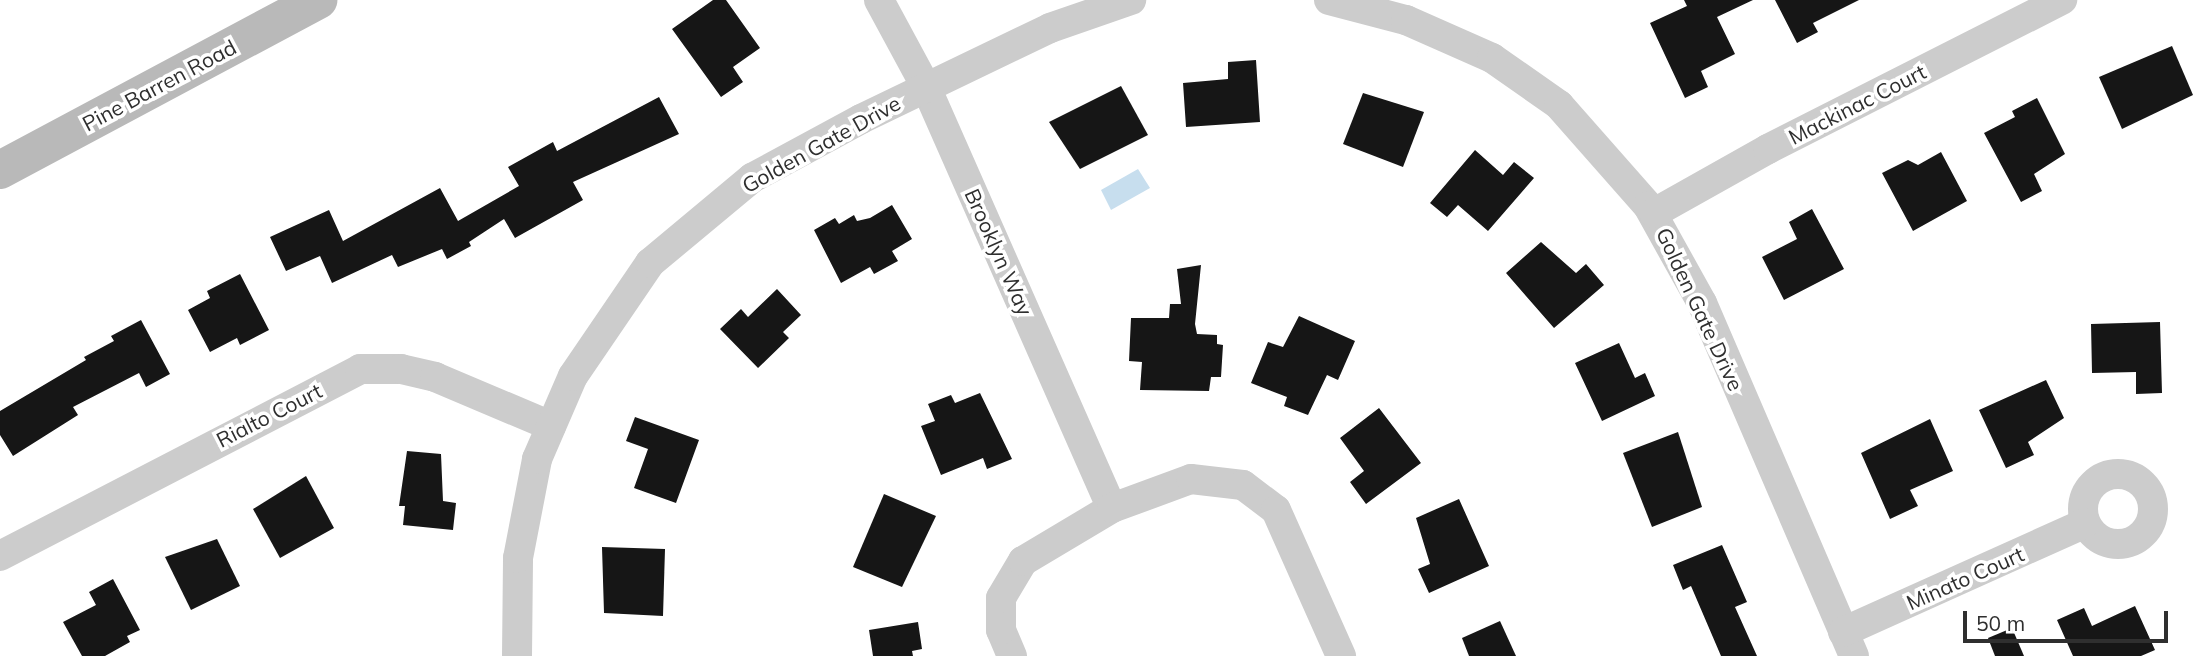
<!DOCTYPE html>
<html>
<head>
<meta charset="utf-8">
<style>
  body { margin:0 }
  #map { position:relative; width:2204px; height:656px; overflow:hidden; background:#fff; font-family:Mulish,sans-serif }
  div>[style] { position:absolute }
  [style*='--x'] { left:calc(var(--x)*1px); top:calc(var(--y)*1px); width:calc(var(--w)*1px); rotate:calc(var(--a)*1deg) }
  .water>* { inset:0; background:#c7deee }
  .building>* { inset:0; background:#161616 }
  .minor>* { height:30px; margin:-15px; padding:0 15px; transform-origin:15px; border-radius:15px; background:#ccc }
  .minor>.ring { margin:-15px; padding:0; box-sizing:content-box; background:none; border:30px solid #ccc; border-radius:50% }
  .secondary>* { height:38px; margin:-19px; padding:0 19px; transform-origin:19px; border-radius:19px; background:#b9b9b9 }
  span { translate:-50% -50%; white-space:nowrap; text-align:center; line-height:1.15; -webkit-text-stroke:7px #fff; paint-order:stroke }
  .street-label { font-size:21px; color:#2f2f2f }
  .scale { position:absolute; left:1963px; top:611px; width:205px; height:32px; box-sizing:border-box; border:4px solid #2f2f2f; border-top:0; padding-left:9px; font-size:21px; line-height:24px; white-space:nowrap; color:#2f2f2f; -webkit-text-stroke:5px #fff; paint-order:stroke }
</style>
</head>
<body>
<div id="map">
  <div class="water">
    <div style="clip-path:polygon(1138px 169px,1150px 188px,1111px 210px,1101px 190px)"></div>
  </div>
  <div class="building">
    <div style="clip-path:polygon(713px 0,726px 0,760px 48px,733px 67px,743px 82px,721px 97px,672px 29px)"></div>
    <div style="clip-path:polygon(1684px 0,1753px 0,1717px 17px,1735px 54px,1701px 71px,1708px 87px,1685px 98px,1650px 23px,1687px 6px)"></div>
    <div style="clip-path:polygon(1775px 0,1859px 0,1813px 23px,1818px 32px,1797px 43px)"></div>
    <div style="clip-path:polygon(2172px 46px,2193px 95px,2122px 129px,2099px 77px)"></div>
    <div style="clip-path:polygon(1256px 60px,1260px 122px,1186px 127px,1183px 83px,1228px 79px,1228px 62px)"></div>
    <div style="clip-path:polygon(1121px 86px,1148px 135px,1080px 169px,1049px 122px)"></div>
    <div style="clip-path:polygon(1363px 93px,1424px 112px,1403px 167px,1343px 144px)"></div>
    <div style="clip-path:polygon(659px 97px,679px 134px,573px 182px,583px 200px,515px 238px,504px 219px,469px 242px,471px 246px,447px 259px,442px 249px,398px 267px,392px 255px,332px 283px,320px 256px,286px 271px,270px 237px,329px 210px,343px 241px,440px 188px,458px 221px,519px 186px,508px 167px,553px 142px,557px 151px)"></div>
    <div style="clip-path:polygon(2037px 98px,2065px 154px,2034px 174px,2042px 191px,2021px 202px,1984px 133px,2015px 117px,2012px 111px)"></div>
    <div style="clip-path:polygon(1475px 150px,1503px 175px,1514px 162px,1534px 178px,1488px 231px,1458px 205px,1447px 217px,1430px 203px)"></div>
    <div style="clip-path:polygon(1941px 152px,1967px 201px,1913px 231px,1882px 173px,1908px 160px,1918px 165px)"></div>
    <div style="clip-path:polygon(892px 205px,912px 239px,892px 251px,898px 261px,874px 274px,870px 267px,841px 283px,814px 230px,835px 218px,839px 224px,854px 215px,857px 221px,870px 218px)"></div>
    <div style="clip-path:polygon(1812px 209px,1844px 269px,1784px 300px,1762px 257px,1797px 239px,1789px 222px)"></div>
    <div style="clip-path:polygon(1541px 242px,1576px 273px,1586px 264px,1604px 285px,1554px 328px,1506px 273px)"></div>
    <div style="clip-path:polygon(1201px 265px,1195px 324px,1197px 334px,1217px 335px,1217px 344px,1223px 345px,1221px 377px,1211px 377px,1209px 391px,1140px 390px,1142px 362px,1129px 361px,1131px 318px,1169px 318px,1170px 304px,1181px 304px,1177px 269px)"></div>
    <div style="clip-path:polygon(240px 274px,269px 330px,240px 345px,237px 338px,210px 352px,188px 310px,210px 298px,207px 291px)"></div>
    <div style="clip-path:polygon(777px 289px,801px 315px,783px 332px,789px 338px,758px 368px,720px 329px,741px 309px,748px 317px)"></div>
    <div style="clip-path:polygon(1299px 316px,1355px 341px,1338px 380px,1327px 375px,1308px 415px,1284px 406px,1287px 397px,1251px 383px,1268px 342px,1283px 347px)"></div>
    <div style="clip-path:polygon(141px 320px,170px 374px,146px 387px,139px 373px,73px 407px,78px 415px,13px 456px,0 435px,0 411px,86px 360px,84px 357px,114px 341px,111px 336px)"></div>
    <div style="clip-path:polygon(2160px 322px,2162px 393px,2136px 394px,2136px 372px,2092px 373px,2091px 324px)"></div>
    <div style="clip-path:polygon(1619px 343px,1635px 378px,1645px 373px,1655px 396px,1602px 421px,1575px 363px)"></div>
    <div style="clip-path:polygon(2046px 380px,2064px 418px,2028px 442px,2034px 455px,2006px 468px,1979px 410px)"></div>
    <div style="clip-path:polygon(980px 393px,1012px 459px,987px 469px,983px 458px,941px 475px,921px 426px,935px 421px,928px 404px,951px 395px,955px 403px)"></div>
    <div style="clip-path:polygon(1379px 408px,1421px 463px,1366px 504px,1350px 482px,1364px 471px,1340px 438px)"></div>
    <div style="clip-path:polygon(635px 417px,699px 440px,676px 503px,634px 488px,648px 449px,626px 441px)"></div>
    <div style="clip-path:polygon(1930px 419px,1953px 471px,1910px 490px,1918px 506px,1890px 519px,1861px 453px)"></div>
    <div style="clip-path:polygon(1678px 432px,1702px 507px,1652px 527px,1623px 453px)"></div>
    <div style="clip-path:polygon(407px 451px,441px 454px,443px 501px,456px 503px,453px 530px,403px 525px,405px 506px,399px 506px)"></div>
    <div style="clip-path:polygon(306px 476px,334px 528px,280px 558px,253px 509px)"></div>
    <div style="clip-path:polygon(884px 494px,936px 516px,902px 587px,853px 567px)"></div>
    <div style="clip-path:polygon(1459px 499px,1489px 566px,1429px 593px,1418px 569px,1430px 564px,1416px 518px)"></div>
    <div style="clip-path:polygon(217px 539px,240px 586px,191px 610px,165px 557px)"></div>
    <div style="clip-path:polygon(1722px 545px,1747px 602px,1735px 607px,1757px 656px,1721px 656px,1691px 586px,1683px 590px,1673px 565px)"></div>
    <div style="clip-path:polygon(602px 547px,665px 549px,663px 616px,604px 613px)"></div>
    <div style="clip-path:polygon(113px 579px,140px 630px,127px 636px,130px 642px,105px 656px,82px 656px,63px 622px,96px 605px,89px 592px)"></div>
    <div style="clip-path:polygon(2135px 606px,2155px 650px,2141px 656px,2073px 656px,2057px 620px,2084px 608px,2092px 626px)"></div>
    <div style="clip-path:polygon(1500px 621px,1516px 656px,1469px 656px,1462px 638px)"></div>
    <div style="clip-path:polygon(918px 622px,922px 649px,912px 651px,913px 656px,873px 656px,869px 630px)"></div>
    <div style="clip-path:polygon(2012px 628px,2024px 656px,1995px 656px,1988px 638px)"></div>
  </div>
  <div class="minor">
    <div style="--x:879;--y:0;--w:99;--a:61.6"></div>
    <div style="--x:926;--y:87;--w:460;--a:66.2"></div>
    <div style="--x:1329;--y:0;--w:80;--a:14.6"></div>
    <div style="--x:1406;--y:20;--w:94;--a:23.8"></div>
    <div style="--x:1492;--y:58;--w:82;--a:35"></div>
    <div style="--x:1559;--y:105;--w:135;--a:48.6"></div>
    <div style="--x:1648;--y:206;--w:111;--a:60.9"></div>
    <div style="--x:1702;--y:303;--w:384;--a:66.7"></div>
    <div style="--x:1654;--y:213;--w:131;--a:-29.3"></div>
    <div style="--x:1768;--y:149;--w:330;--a:-26.9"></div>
    <div class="ring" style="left:2083px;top:474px;width:40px;height:40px"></div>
    <div style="--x:0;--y:556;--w:406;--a:-27.4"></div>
    <div style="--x:360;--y:369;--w:41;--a:0"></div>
    <div style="--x:401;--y:369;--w:35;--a:13"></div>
    <div style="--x:435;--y:377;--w:126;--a:22.9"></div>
    <div style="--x:1843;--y:632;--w:266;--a:-24.2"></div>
    <div style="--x:517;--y:656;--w:98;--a:-89.4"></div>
    <div style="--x:518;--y:558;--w:101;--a:-79.1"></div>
    <div style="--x:537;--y:459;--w:90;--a:-66.6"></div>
    <div style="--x:573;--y:376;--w:137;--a:-55.7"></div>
    <div style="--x:650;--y:263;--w:133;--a:-39.8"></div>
    <div style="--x:752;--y:178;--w:124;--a:-28.4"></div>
    <div style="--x:861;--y:119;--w:210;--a:-25.7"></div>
    <div style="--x:1050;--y:28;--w:86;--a:-19.1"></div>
    <div style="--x:1012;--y:656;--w:28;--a:-113"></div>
    <div style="--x:1001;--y:630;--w:32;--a:-90"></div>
    <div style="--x:1001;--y:598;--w:43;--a:-59.3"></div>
    <div style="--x:1023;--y:561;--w:104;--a:-30.8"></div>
    <div style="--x:1112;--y:508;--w:84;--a:-20.2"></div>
    <div style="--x:1191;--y:479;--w:52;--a:6.6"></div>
    <div style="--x:1243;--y:485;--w:41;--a:37.1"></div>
    <div style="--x:1276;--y:510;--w:160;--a:66"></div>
  </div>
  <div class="secondary">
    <div style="--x:0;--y:170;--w:361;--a:-28.1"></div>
  </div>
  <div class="street-label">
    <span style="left:159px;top:85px;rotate:-28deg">Pine Barren Road</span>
    <span style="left:1857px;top:104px;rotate:-27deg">Mackinac Court</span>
    <span style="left:821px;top:144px;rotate:-29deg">Golden Gate Drive</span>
    <span style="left:999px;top:252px;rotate:66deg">Brooklyn Way</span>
    <span style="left:1700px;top:309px;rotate:65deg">Golden Gate Drive</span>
    <span style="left:269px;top:415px;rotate:-27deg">Rialto Court</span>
    <span style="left:1965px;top:578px;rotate:-24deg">Minato Court</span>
  </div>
  <div class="scale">50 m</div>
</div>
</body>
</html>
